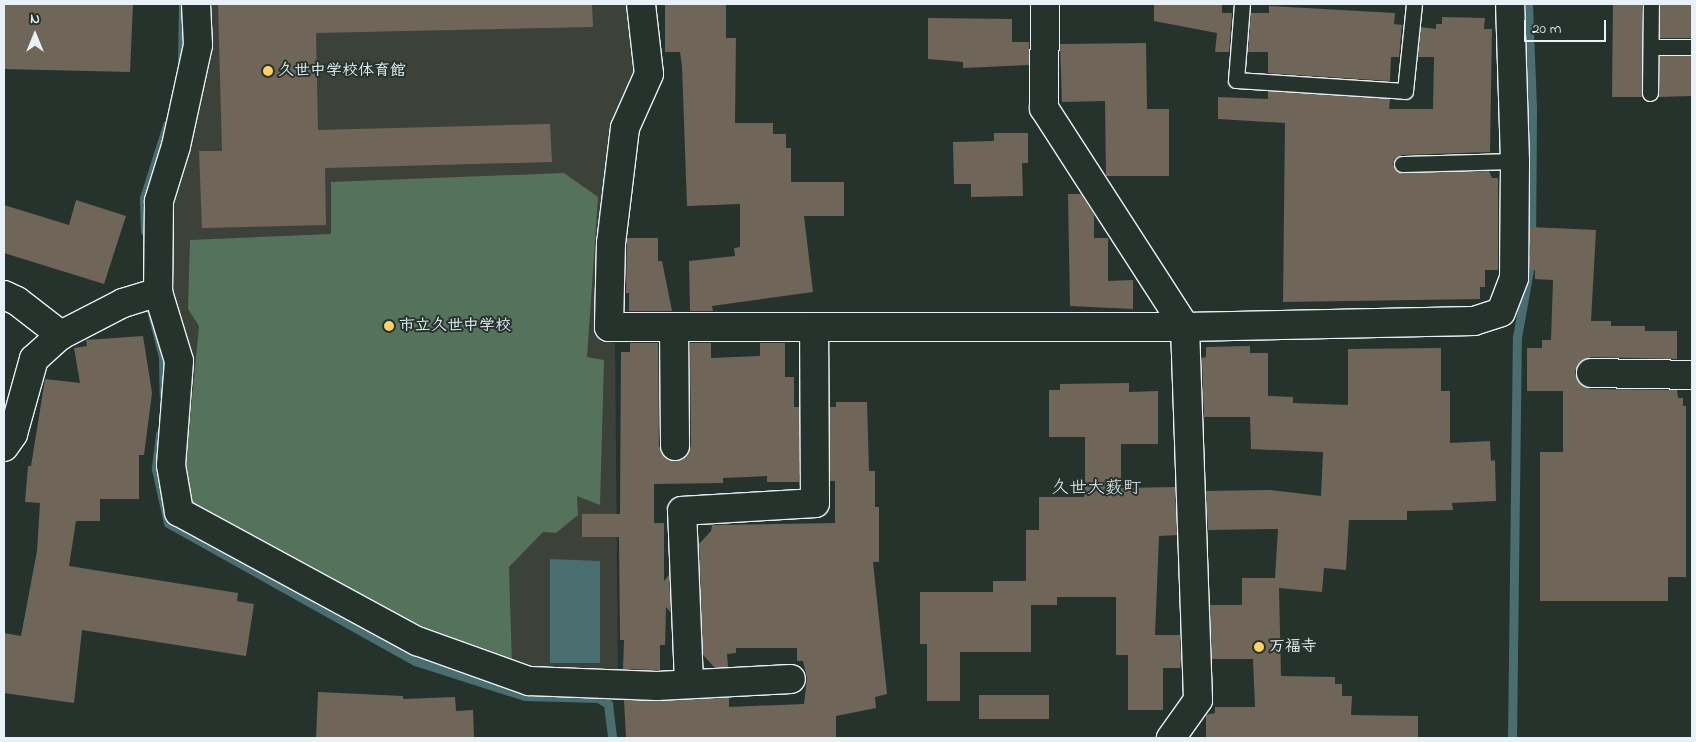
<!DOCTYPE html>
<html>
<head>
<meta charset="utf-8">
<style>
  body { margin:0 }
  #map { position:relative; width:1696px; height:742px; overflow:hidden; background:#26332d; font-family:"Indie Flower","Klee One",sans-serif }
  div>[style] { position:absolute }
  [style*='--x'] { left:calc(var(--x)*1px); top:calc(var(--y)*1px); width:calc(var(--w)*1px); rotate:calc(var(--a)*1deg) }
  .built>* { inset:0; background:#3c423a }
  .green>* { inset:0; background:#55735b }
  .water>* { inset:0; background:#4a6d6f }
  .stream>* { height:9px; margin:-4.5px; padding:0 4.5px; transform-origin:4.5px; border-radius:4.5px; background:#4a6d6f }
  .building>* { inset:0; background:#706559 }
  .roads { filter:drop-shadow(1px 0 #e8f1f8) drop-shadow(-1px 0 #e8f1f8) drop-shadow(0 1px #e8f1f8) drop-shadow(0 -1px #e8f1f8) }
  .lane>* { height:15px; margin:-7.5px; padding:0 7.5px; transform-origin:7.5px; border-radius:7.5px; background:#26332d }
  .street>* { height:28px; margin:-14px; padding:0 14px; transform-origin:14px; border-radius:14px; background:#26332d }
  .dots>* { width:14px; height:14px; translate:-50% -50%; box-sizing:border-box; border:2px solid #26332d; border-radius:50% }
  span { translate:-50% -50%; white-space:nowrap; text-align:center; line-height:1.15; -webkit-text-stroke:4px #26332d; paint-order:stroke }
  .poi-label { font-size:16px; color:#e8f1f8; font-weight:700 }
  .left { translate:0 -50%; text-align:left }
  .neighbourhood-label { font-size:18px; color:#e8f1f8 }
  .frame { position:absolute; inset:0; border:5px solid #e8f1f8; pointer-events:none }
  .north { position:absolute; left:10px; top:10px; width:50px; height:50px; -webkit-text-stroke:4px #26332d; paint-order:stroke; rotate:0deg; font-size:14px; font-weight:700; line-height:20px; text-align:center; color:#e8f1f8 }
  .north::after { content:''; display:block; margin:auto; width:18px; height:22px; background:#e8f1f8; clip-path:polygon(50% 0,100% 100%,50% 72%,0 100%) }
  .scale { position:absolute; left:1524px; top:20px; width:82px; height:22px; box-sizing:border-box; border:2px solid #e8f1f8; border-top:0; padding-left:6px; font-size:15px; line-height:18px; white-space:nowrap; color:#e8f1f8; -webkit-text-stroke:4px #26332d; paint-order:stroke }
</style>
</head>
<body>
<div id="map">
  <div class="built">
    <div style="clip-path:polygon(206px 4px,627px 4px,635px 66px,622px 100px,607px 177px,600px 341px,615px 343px,618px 679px,531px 676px,183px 509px,168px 206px)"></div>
  </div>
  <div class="green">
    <div style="clip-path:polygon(564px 173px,598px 197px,587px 357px,604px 360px,600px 505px,577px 496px,578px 515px,556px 533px,543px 532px,509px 567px,512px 665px,425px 632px,193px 509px,186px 462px,199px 326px,188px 309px,190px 240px,331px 234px,331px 182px)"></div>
  </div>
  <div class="water">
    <div style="clip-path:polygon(550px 559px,600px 561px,600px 663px,550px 663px)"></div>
  </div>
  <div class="stream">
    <div style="--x:1528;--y:4;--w:105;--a:87.8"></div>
    <div style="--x:1532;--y:109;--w:129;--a:90.4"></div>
    <div style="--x:182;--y:61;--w:57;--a:-89"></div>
    <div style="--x:145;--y:231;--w:33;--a:-92"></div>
    <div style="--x:144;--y:198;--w:77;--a:-72.5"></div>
    <div style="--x:148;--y:298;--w:61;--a:75.7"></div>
    <div style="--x:163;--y:357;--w:39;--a:89"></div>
    <div style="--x:160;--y:434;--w:35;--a:97"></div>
    <div style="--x:156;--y:469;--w:55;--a:77.5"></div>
    <div style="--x:168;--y:523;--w:283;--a:29.2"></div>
    <div style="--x:415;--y:661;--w:115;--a:17.7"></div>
    <div style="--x:525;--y:696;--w:73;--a:1.6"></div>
    <div style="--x:598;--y:698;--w:12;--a:31"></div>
    <div style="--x:608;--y:704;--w:34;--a:83"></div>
    <div style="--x:1512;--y:738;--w:401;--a:-89.3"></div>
    <div style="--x:1517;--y:337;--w:79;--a:-79.8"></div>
  </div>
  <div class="building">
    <div style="clip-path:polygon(4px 4px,133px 4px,130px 72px,4px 69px)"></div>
    <div style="clip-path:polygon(218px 4px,592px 4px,593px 27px,316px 33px,318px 130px,550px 124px,552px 162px,325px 168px,326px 225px,202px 228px,199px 151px,222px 151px)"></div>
    <div style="clip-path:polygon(665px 4px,726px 4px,726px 38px,736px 38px,735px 123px,773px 123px,773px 134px,786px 134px,786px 148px,791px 148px,791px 182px,844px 182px,844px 216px,804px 216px,813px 292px,712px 306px,713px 311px,690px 311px,689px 261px,735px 256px,734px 248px,740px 247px,740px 204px,687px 206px,682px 66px,680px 52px,665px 52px)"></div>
    <div style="clip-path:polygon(1154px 4px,1222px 4px,1222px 13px,1232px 13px,1229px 52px,1215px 52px,1217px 33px,1154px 21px)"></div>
    <div style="clip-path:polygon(1613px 4px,1642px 4px,1642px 97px,1612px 97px)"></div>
    <div style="clip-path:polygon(1660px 4px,1692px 4px,1692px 38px,1660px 38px)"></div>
    <div style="clip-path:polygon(1269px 6px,1395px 13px,1394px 24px,1402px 25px,1399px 57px,1391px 57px,1390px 81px,1268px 73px,1268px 52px,1248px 52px,1251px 13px,1269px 13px)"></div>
    <div style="clip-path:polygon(1442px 17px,1485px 18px,1484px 29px,1492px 29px,1490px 152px,1402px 155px,1394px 159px,1393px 165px,1402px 173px,1489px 171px,1492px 178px,1498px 178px,1498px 270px,1485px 270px,1485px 287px,1480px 287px,1480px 299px,1283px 302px,1285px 123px,1218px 119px,1218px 97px,1268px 99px,1268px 91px,1390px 99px,1389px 109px,1433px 109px,1434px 57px,1418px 57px,1421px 27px,1436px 29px,1436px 24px,1442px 24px)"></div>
    <div style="clip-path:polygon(928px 18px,1012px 19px,1012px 42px,1029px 42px,1029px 65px,963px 68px,963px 62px,928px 59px)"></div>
    <div style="clip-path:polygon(1146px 43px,1147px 109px,1169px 109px,1169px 176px,1106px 176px,1105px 101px,1062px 102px,1060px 44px)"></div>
    <div style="clip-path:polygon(1660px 56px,1692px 56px,1692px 96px,1658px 97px)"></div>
    <div style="clip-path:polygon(994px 133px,1028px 133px,1028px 163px,1022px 163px,1023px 196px,971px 197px,971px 184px,954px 184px,953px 142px,994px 141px)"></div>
    <div style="clip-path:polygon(1068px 194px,1081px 194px,1094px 215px,1094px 238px,1108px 238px,1108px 281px,1133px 280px,1133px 309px,1070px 306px)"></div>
    <div style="clip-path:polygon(76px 200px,126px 216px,104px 284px,4px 253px,4px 205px,69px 225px)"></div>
    <div style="clip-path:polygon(1530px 227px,1596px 230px,1591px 321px,1611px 321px,1611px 326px,1645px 326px,1645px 331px,1677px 331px,1677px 359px,1591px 357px,1578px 365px,1575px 372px,1578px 381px,1590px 389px,1677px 390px,1678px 398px,1683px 398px,1683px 406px,1686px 406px,1686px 577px,1668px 577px,1668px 601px,1540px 601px,1540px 452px,1563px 452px,1563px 391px,1527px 391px,1527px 348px,1542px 348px,1542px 340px,1551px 340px,1553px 280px,1535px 279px,1535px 270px,1530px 270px)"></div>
    <div style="clip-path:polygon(627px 238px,658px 238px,658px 261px,662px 261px,672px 311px,629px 311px,629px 293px,626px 293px)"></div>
    <div style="clip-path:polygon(143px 336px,152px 393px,144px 455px,139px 455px,139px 499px,100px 499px,100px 521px,76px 521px,69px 566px,238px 593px,237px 601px,254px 604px,246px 656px,82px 630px,74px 703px,4px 693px,4px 633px,21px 636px,37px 551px,40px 503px,25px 502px,28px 466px,31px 466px,45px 379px,80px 383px,74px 348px,87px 346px,86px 340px)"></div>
    <div style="clip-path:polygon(630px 343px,658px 343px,659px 446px,668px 460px,682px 460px,691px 446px,690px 343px,711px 343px,711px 358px,760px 356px,760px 343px,785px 343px,785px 377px,794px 377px,794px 407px,799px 407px,799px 482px,767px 482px,767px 476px,723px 478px,723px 483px,654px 484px,654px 523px,664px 523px,664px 581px,669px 575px,671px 613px,666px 607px,665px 645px,660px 645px,660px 670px,623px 669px,624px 640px,620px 640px,619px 537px,582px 537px,582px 514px,620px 514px,621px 352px,630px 352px)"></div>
    <div style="clip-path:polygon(1250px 346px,1250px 353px,1268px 353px,1268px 396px,1293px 397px,1293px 403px,1348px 405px,1348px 349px,1441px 348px,1441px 391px,1450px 391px,1450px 443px,1490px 441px,1491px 461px,1495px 460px,1496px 501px,1452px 503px,1453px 510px,1407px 511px,1407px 520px,1349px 520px,1346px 570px,1324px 568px,1322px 592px,1279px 588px,1281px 676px,1335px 677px,1335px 684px,1342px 684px,1342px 696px,1352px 696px,1351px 715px,1418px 716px,1418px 738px,1206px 738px,1206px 715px,1215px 713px,1215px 707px,1255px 707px,1253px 659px,1212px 659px,1210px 605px,1242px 605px,1242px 578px,1275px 578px,1278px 529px,1208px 530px,1206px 491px,1269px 490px,1321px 496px,1323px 452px,1251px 449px,1250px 417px,1204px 417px,1202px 358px,1206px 357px,1206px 347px)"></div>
    <div style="clip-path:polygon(1129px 383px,1129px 392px,1158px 391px,1158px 444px,1121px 444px,1121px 488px,1175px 487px,1177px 535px,1159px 536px,1155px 635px,1180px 635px,1181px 659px,1180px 668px,1163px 668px,1163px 710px,1128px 710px,1128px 655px,1116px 655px,1116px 597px,1057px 597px,1057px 605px,1031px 605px,1031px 652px,960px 652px,960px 701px,927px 701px,927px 644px,920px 644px,920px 592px,993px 592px,993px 581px,1026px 581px,1026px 530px,1039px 530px,1039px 497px,1084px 497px,1085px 488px,1085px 437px,1049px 437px,1049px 390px,1060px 390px,1060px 384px)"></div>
    <div style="clip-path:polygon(836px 402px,867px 402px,869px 471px,875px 471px,875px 507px,879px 507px,879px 562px,873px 562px,887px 694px,875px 697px,876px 708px,836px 716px,836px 738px,626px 738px,624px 700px,729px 698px,729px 707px,804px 704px,807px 678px,803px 661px,797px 661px,797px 648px,736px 648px,736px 653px,727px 654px,728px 667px,714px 667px,703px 655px,699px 544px,711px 531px,712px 525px,835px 523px,835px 481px,830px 481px,830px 407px,836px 407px)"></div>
    <div style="clip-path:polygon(318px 692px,403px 696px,403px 699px,455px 697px,456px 711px,473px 710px,474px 738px,316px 738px)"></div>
    <div style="clip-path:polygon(979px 695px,1049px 695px,1049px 719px,979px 719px)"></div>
  </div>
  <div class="roads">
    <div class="lane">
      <div style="--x:1242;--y:4;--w:76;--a:94.5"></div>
      <div style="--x:1236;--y:80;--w:169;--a:3.7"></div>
      <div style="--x:1405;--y:91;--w:87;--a:-84.1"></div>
      <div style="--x:1651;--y:47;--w:41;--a:0"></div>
      <div style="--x:1650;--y:93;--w:89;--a:-89.4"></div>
      <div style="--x:1402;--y:164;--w:113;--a:-1.5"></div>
    </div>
    <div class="street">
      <div style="--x:196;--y:4;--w:41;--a:87.2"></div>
      <div style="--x:198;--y:45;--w:103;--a:102.3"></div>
      <div style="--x:176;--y:146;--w:58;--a:107.2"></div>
      <div style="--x:159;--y:201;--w:91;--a:90.6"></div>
      <div style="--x:158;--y:292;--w:72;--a:73.1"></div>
      <div style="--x:179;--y:361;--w:104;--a:94.4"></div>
      <div style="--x:171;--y:465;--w:48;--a:80.3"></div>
      <div style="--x:179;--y:512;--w:271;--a:28.5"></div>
      <div style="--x:417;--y:641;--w:119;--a:19.7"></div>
      <div style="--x:529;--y:681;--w:128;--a:2.2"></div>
      <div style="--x:657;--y:686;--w:134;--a:-3"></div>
      <div style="--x:641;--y:4;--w:70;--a:83.5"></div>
      <div style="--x:649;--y:74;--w:59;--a:114"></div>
      <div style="--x:625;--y:128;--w:116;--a:96.9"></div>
      <div style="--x:611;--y:243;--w:84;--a:91.4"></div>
      <div style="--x:609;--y:327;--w:576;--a:0"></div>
      <div style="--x:1185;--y:327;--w:289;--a:-1.2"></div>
      <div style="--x:1474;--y:321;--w:28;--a:-18"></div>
      <div style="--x:1501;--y:312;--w:36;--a:-69"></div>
      <div style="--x:1514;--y:278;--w:117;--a:-89.5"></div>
      <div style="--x:1515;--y:161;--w:157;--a:-91.8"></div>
      <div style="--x:1045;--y:4;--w:104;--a:90.6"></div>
      <div style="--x:1044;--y:108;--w:260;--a:57.2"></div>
      <div style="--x:1185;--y:327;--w:373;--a:88"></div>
      <div style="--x:1198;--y:700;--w:47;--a:125.4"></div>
      <div style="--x:4;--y:295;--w:14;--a:25"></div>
      <div style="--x:17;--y:301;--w:56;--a:37.7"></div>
      <div style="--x:674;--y:327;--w:119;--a:89.5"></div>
      <div style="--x:1591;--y:373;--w:101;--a:1.1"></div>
      <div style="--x:4;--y:447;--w:16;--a:-55"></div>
      <div style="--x:13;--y:434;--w:78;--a:-74.4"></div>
      <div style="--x:34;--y:359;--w:36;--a:-42"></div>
      <div style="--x:61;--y:335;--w:70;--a:-27.3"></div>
      <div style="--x:123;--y:303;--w:37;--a:-17"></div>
      <div style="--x:689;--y:683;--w:172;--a:-92.3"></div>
      <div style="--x:682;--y:511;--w:133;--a:-3.4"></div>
      <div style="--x:815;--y:503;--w:175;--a:-90.3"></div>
    </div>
  </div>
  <div class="dots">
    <div style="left:268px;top:71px;background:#ffd166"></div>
    <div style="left:389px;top:326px;background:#ffd166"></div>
    <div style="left:1259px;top:647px;background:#ffd166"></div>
  </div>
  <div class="poi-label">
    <span class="left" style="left:278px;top:71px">久世中学校体育館</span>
    <span class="left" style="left:399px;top:326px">市立久世中学校</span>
    <span class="left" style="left:1269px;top:647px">万福寺</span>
  </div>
  <div class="neighbourhood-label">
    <span style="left:1096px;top:489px">久世大薮町</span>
  </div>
  <div class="frame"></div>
  <div class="north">N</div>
  <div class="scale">20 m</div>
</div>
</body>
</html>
